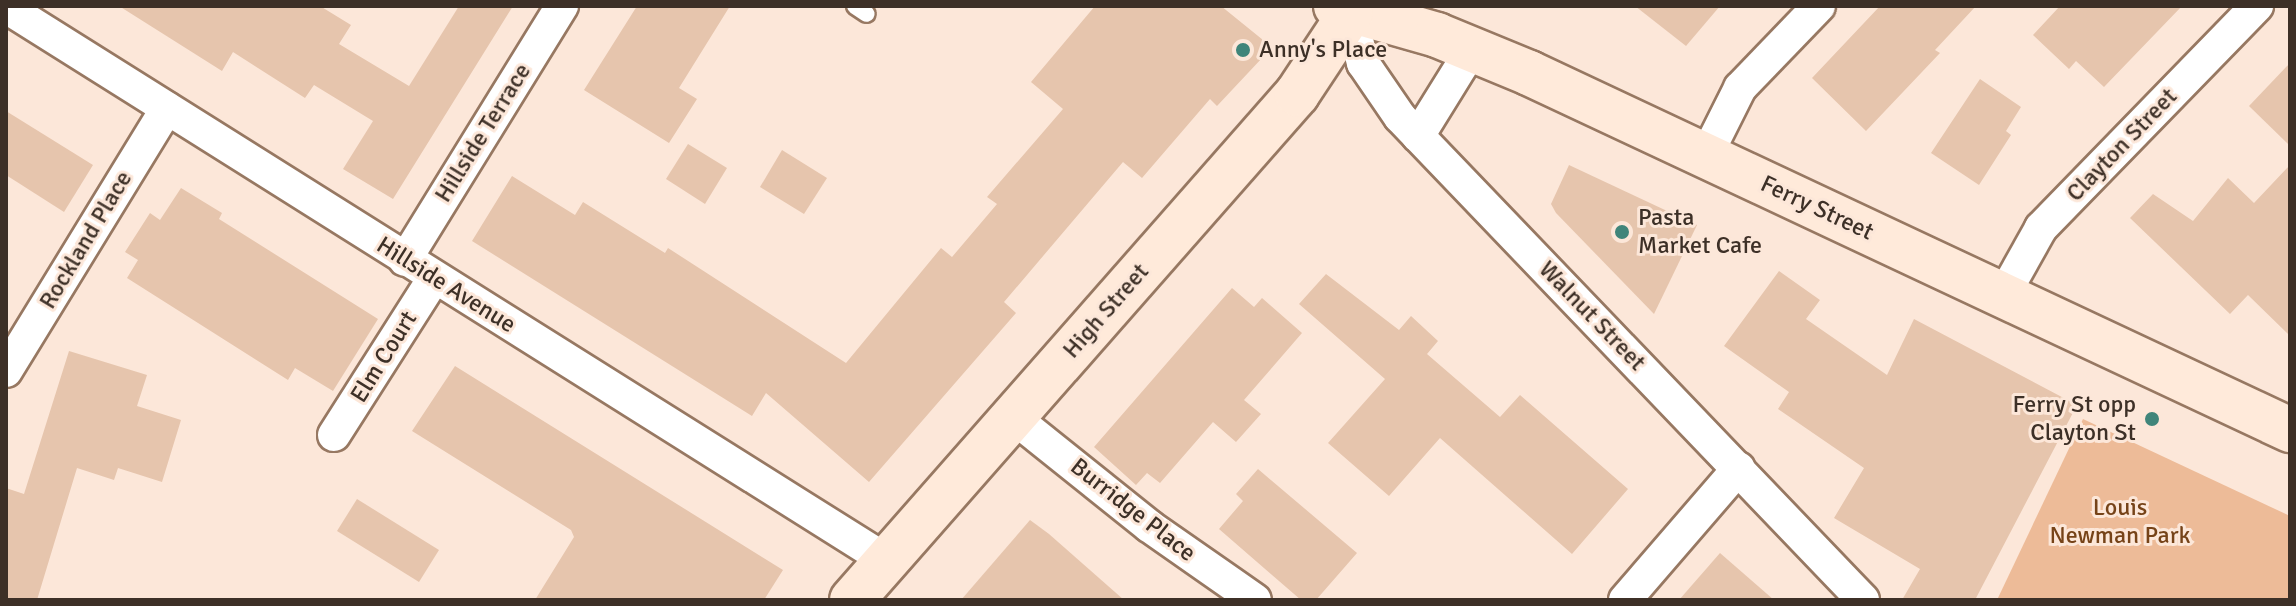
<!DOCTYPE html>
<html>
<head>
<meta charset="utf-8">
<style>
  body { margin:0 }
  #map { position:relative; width:2296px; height:606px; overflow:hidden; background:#fce7d9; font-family:Signika,sans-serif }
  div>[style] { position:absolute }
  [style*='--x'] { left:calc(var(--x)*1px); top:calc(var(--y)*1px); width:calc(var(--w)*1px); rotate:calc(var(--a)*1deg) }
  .green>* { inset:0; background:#edbb98 }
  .building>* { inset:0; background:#e6c5ad }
  .roads { filter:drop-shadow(2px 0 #977862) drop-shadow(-2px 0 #977862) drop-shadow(0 2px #977862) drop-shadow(0 -2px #977862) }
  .lane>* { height:16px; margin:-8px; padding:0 8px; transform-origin:8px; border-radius:8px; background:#fff }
  .street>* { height:32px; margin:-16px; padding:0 16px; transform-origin:16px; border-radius:16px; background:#fff }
  .secondary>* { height:44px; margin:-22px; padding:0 22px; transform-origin:22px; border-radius:22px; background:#ffeada }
  .dots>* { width:22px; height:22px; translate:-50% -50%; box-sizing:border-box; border:4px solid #fce7d9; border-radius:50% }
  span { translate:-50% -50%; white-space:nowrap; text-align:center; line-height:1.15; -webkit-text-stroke:6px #fce7d9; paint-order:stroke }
  .poi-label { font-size:24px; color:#3d3027 }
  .left { translate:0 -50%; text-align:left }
  .right { translate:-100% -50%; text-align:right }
  .street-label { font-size:24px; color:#3d3027 }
  .park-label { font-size:24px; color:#764318 }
  .frame { position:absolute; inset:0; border:8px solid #3d3027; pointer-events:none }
</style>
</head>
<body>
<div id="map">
  <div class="green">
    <div style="clip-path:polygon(2083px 419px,2290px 516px,2290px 600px,1997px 600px)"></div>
  </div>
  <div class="building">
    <div style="clip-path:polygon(119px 6px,320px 6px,351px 25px,339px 44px,409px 86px,459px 6px,513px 6px,393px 199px,343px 169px,373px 121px,314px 85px,305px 98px,233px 52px,222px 71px)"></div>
    <div style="clip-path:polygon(637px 6px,730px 6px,679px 88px,697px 99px,669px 143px,584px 90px)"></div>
    <div style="clip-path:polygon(1095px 6px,1221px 6px,1263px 40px,1263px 57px,1217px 106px,1210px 99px,1142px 178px,1123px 162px,1004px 302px,1016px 313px,869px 482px,766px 393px,752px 416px,472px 241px,512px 176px,575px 215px,583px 202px,665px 253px,668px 248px,846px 363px,941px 248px,952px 257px,997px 204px,987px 197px,1063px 109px,1031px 82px)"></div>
    <div style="clip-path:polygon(1635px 6px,1720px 6px,1686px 46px)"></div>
    <div style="clip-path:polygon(1880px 6px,1976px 6px,1935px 50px,1940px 53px,1866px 131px,1812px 78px)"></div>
    <div style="clip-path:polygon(2060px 6px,2182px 6px,2104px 87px,2076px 61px,2069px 69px,2033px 35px)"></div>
    <div style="clip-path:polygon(2290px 63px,2290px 146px,2249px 106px)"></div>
    <div style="clip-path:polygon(1980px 79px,2021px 107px,2006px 131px,2011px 135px,1979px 185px,1931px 153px)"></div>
    <div style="clip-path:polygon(6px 111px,93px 165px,64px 212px,6px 175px)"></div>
    <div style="clip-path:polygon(688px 144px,727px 168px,705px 204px,666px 179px)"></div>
    <div style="clip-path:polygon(782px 150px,827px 178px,804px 214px,760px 187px)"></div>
    <div style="clip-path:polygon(1569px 165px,1697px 225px,1654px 314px,1556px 213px,1551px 204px)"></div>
    <div style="clip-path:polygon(2290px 165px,2290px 336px,2248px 295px,2230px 314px,2130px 218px,2153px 194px,2193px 221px,2228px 178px,2254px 203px)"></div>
    <div style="clip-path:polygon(181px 188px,222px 213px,219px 219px,378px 319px,333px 391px,295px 368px,288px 380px,127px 278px,138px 260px,125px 252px,150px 213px,160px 220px)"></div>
    <div style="clip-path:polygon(1779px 271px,1820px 300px,1806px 319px,1887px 375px,1914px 319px,2077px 405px,1975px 600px,1902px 600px,1920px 569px,1834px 518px,1864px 468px,1778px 409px,1789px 392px,1724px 346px)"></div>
    <div style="clip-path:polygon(1326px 274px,1399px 330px,1411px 316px,1438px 341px,1427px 354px,1500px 417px,1520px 395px,1628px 489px,1572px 554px,1440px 438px,1389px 496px,1328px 443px,1385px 379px,1299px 304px)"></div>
    <div style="clip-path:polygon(1232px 288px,1254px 307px,1262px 298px,1302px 333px,1244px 400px,1261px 414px,1236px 442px,1213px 422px,1160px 483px,1147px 473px,1136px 485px,1094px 447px)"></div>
    <div style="clip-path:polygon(69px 351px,147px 375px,137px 406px,181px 420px,162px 482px,118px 468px,114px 480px,77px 468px,37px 600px,6px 600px,6px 488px,24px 494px)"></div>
    <div style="clip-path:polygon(455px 366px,783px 570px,764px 600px,535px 600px,574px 537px,571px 530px,412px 431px)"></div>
    <div style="clip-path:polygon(1258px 469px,1357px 553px,1316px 600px,1301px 600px,1219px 529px,1243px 501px,1236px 494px)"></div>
    <div style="clip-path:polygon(357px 499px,439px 550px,419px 582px,337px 531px)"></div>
    <div style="clip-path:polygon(1030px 520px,1049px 534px,1124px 600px,961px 600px)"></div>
    <div style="clip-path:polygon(1720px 553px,1774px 600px,1679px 600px)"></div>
  </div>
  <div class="roads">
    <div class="lane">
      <div style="--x:855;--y:6;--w:14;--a:34"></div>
    </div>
    <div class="street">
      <div style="--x:6;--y:7;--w:1039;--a:32.15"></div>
      <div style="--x:1350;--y:14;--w:51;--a:75.1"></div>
      <div style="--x:1363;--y:63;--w:65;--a:55.6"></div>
      <div style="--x:1400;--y:117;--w:669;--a:46.21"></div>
      <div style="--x:1418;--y:136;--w:102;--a:-58.2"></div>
      <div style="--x:1706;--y:156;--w:76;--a:-63.4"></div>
      <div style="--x:1740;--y:88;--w:114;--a:-46.1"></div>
      <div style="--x:405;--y:260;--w:299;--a:-58.3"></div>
      <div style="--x:2003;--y:296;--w:78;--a:-60.8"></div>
      <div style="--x:2041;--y:228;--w:310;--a:-45.8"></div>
      <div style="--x:6;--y:371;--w:308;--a:-58.5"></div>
      <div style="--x:1013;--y:417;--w:174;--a:38.7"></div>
      <div style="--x:1149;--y:526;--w:129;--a:34.9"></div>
      <div style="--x:334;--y:435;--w:186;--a:-57.5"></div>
      <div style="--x:1625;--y:600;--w:174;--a:-49.2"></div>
    </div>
    <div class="secondary">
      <div style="--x:1336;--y:6;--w:105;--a:16"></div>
      <div style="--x:1437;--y:35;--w:100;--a:22.4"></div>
      <div style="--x:1529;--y:73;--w:841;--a:25.13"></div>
      <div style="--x:852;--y:600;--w:674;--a:-48.67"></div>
      <div style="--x:1297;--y:94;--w:96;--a:-56.5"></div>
    </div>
  </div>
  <div class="dots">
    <div style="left:1243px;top:50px;background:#40857a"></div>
    <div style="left:1622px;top:232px;background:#40857a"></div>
    <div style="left:2152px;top:419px;background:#40857a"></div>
  </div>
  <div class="poi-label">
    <span class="left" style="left:1259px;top:50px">Anny's Place</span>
    <span class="left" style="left:1638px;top:232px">Pasta<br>Market Cafe</span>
    <span class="right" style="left:2136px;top:419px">Ferry St opp<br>Clayton St</span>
  </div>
  <div class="street-label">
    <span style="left:483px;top:133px;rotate:-58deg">Hillside Terrace</span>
    <span style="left:2122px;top:145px;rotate:-46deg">Clayton Street</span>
    <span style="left:1817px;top:208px;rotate:25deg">Ferry Street</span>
    <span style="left:86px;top:240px;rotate:-59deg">Rockland Place</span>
    <span style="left:446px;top:285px;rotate:32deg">Hillside Avenue</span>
    <span style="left:1106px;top:311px;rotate:-49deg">High Street</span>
    <span style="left:1592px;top:316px;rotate:46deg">Walnut Street</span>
    <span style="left:384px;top:357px;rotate:-58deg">Elm Court</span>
    <span style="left:1133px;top:510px;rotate:38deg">Burridge Place</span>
  </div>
  <div class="park-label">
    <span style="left:2120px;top:522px">Louis<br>Newman Park</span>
  </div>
  <div class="frame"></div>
</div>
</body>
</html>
